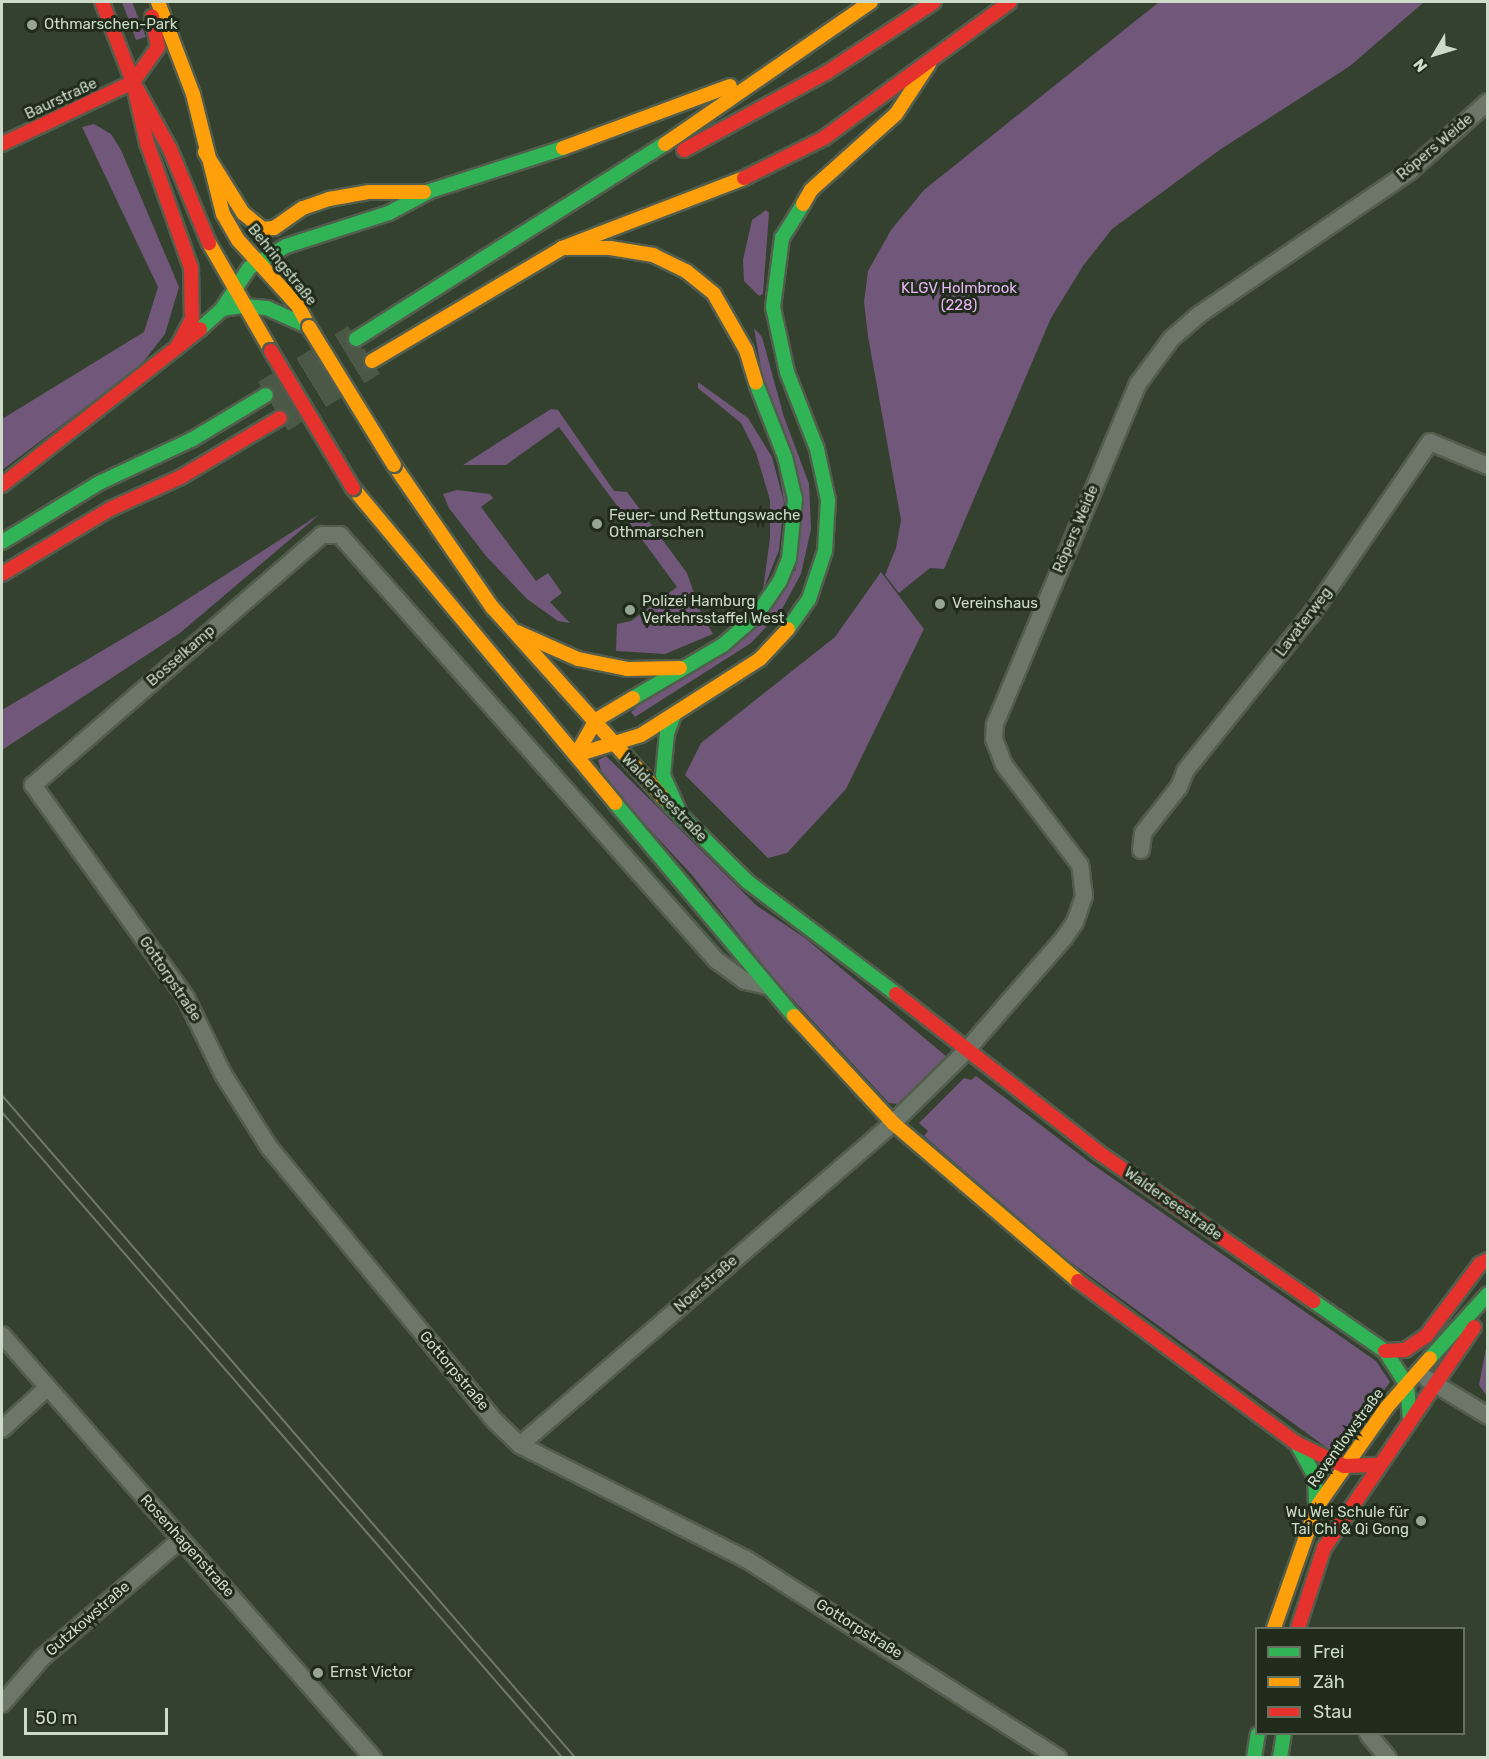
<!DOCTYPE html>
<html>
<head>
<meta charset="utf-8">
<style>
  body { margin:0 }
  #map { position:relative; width:1489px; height:1759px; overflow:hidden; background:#34412f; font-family:Rubik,sans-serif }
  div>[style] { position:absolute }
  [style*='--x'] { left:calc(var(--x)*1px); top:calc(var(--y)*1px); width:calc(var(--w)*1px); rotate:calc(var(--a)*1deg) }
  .green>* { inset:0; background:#715779 }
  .highway-tunnel>* { height:30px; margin-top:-15px; transform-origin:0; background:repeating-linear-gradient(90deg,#4b5846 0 30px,transparent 0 45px) }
  .roads { filter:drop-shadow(2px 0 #525d4d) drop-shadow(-2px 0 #525d4d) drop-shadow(0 2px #525d4d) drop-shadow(0 -2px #525d4d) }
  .street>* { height:16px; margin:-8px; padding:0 8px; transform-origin:8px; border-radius:8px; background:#6d7769 }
  .fast>* { height:14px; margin:-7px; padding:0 7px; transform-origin:7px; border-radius:7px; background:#30b455 }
  .slow>* { height:14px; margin:-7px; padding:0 7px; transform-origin:7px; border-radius:7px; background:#ff9f0a }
  .jam>* { height:14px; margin:-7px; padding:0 7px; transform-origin:7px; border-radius:7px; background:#e5322d }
  .tram>* { height:1.5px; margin:-0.75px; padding:0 0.75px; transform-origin:0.75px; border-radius:0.75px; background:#70796c }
  .bridges { filter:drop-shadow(2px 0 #525d4d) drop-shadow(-2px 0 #525d4d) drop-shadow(0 2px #525d4d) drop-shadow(0 -2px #525d4d) }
  .slow-bridge>* { height:14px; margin:-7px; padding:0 7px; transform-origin:7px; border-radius:7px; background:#ff9f0a }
  .jam-bridge>* { height:14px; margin:-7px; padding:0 7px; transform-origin:7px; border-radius:7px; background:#e5322d }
  .dots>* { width:16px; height:16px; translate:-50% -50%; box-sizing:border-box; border:3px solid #202b1c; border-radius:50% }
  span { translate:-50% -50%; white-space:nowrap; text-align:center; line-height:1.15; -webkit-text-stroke:6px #202b1c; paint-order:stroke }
  .poi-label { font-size:15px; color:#cddcc8 }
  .left { translate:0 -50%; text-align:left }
  .right { translate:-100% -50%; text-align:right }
  .street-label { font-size:15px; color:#cddcc8 }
  .park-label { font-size:15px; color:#e7b7f6 }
  .frame { position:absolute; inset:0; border:3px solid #cddcc8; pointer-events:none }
  .legend { position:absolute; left:1255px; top:1627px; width:210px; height:108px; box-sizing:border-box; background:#202b1c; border:2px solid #657261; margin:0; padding:8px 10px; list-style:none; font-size:18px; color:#cddcc8 }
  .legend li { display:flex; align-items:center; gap:12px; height:30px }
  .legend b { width:30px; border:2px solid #657261 }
  .north { position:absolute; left:1405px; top:24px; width:60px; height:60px; -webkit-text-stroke:4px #202b1c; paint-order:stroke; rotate:232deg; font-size:16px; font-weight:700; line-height:24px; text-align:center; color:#cddcc8 }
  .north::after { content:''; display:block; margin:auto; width:21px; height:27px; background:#cddcc8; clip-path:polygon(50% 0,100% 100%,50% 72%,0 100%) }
  .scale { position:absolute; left:24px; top:1708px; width:144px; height:27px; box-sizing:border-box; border:3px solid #cddcc8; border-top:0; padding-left:8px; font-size:18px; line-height:21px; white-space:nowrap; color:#cddcc8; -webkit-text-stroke:4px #202b1c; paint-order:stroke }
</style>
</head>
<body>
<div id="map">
  <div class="green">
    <div style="clip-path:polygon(122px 2px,132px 2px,146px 37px,136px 40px)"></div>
    <div style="clip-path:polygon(1159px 2px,1424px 2px,1350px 66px,1221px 149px,1112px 229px,1083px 266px,1051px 318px,944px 569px,930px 568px,899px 593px,885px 575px,896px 548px,901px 520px,868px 336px,864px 302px,868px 271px,891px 230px,924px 190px)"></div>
    <div style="clip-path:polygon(94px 124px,111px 134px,121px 150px,179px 287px,165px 334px,140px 366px,2px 470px,2px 419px,144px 332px,158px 287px,82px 127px)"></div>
    <div style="clip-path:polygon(766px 210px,769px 213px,763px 294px,759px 296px,744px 281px,743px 260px,752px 220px)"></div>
    <div style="clip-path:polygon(754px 328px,762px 337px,784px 417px,809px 484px,811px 529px,801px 574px,781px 611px,751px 643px,635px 717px,631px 712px,796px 570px)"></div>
    <div style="clip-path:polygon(698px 382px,748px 418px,772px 457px,784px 502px,779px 550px,763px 590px,770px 538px,770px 500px,756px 453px,741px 423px,698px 388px)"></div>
    <div style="clip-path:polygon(551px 409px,558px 410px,614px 491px,627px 492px,687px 573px,701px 613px,713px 634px,665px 654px,616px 651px,617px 624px,631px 621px,677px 587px,559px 427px,506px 465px,463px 465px)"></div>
    <div style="clip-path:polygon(457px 490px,490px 494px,493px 498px,481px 507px,536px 581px,548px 573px,562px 593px,550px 602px,570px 623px,558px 621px,527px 599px,486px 556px,449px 508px,443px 494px)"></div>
    <div style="clip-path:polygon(320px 514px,180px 633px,2px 750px,2px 710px,166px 613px)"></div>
    <div style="clip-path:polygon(881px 572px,924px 629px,846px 789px,787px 853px,768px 858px,685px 775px,701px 743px,835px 637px)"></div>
    <div style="clip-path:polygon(606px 756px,757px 906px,805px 938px,947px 1057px,899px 1104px,889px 1103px,774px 979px,692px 875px,604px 780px,598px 760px)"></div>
    <div style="clip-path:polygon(976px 1076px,1092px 1164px,1376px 1361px,1390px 1382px,1337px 1455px,1065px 1258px,924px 1136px,928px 1131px,919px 1123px,964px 1078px,971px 1080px)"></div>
    <div style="clip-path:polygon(1487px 1343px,1487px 1396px,1479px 1385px)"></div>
  </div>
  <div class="highway-tunnel">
    <div style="--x:266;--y:395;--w:106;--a:-31.9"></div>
    <div style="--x:280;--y:418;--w:108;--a:-31.8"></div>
  </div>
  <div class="roads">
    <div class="street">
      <div style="--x:1141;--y:850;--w:17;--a:-83"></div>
      <div style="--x:1143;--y:833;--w:58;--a:-52"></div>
      <div style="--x:1179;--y:787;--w:18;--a:-68"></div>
      <div style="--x:1186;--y:770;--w:203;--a:-51.2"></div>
      <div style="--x:1313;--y:612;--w:206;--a:-55.5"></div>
      <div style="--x:1430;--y:442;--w:63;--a:22.5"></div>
      <div style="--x:767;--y:986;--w:23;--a:-167"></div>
      <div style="--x:745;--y:981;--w:34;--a:-144"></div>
      <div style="--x:717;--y:961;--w:569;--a:-131.51"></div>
      <div style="--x:340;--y:535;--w:18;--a:180"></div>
      <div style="--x:322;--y:535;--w:382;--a:139.1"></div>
      <div style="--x:33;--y:785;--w:262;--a:54.3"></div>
      <div style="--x:186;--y:998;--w:85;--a:64"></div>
      <div style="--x:223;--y:1074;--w:86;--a:57.8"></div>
      <div style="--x:269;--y:1147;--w:355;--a:50.5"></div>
      <div style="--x:495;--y:1421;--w:35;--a:44"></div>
      <div style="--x:520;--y:1445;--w:253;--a:26.8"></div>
      <div style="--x:746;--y:1559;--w:370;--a:32.5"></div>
      <div style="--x:2;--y:1335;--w:563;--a:48.75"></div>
      <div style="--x:1427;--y:1379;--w:71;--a:31.2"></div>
      <div style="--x:2;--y:1429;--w:61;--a:-42.3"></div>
      <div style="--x:520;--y:1445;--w:493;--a:-40.8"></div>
      <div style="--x:893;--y:1123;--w:101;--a:-44.6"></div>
      <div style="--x:965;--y:1052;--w:151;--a:-49"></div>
      <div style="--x:1064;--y:938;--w:19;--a:-55"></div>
      <div style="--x:1075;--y:922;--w:28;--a:-71"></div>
      <div style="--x:1084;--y:896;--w:31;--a:-97"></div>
      <div style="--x:1080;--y:865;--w:126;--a:-127.2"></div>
      <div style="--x:1004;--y:765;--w:28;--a:-111"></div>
      <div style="--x:994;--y:739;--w:15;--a:-86"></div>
      <div style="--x:995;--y:724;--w:369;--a:-67.2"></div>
      <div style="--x:1138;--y:384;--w:56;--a:-53.7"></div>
      <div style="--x:1171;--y:339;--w:35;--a:-41"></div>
      <div style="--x:1197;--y:316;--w:258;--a:-34.2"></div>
      <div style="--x:1410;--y:171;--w:104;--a:-41.5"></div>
      <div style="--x:2;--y:1704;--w:61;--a:-49"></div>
      <div style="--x:42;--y:1658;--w:182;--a:-40.5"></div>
      <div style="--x:1368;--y:1734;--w:31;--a:50"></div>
    </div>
    <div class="fast">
      <div style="--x:222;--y:309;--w:49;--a:-56.6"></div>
      <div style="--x:249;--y:268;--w:43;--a:-30.7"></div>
      <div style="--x:286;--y:246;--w:108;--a:-17.8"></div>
      <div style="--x:389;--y:213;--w:47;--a:-28.2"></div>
      <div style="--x:430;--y:191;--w:140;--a:-17.9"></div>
      <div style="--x:200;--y:329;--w:30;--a:-42"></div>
      <div style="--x:222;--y:309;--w:22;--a:-8"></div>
      <div style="--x:244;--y:306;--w:23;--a:5"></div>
      <div style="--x:267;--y:308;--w:46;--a:24.3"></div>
      <div style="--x:356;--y:339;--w:365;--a:-32.3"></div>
      <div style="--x:2;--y:542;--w:114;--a:-31.3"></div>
      <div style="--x:99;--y:483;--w:104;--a:-25.1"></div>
      <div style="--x:193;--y:439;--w:85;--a:-31.1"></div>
      <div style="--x:788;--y:629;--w:37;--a:-55"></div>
      <div style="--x:809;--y:599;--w:51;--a:-71.6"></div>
      <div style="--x:825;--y:551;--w:51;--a:-86.6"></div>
      <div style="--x:828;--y:500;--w:52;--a:-102.2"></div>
      <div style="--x:817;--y:449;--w:83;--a:-111.3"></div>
      <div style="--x:787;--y:372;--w:66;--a:-102.2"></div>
      <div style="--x:773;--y:307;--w:70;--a:-82.6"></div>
      <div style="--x:782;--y:238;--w:40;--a:-58"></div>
      <div style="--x:633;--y:698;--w:104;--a:-30.5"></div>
      <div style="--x:723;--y:645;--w:44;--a:-41.3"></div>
      <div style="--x:756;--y:616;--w:42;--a:-55.6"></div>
      <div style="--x:780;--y:581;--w:24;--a:-68"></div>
      <div style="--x:789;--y:559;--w:60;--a:-84.3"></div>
      <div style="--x:795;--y:499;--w:43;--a:-103.4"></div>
      <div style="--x:785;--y:457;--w:79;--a:-111.4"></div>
      <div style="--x:674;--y:715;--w:19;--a:111"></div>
      <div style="--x:667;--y:733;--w:42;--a:95.4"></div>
      <div style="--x:663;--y:775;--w:47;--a:66.2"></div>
      <div style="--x:664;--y:799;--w:118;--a:44.7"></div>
      <div style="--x:748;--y:882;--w:186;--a:37.1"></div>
      <div style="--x:615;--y:803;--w:278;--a:50"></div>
      <div style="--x:1313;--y:1301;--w:88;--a:34.8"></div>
      <div style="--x:1385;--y:1351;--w:40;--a:57.1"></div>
      <div style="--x:1407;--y:1385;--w:36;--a:85"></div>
      <div style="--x:1430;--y:1358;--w:86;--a:-47.8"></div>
      <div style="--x:1297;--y:1444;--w:37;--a:61"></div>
      <div style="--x:1315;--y:1476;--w:32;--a:88"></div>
      <div style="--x:1254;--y:1758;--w:24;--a:-81"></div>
      <div style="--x:1280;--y:1758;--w:24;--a:-81"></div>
    </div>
    <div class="slow">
      <div style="--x:158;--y:2;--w:98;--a:69.2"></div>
      <div style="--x:193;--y:94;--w:124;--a:76"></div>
      <div style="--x:223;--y:214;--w:30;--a:60"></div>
      <div style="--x:238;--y:240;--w:89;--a:47.7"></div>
      <div style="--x:298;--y:306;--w:24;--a:62"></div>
      <div style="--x:665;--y:144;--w:250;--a:-34.6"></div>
      <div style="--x:563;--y:148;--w:178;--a:-20.4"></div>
      <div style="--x:205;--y:152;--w:72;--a:58.1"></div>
      <div style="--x:243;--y:213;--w:26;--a:39"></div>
      <div style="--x:263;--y:229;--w:11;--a:-5"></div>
      <div style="--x:274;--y:228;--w:35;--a:-35"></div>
      <div style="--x:303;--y:208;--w:28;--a:-19"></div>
      <div style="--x:329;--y:199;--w:41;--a:-9.9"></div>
      <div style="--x:369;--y:192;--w:55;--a:0"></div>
      <div style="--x:803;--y:204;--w:16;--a:-60"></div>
      <div style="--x:811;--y:190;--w:114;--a:-41.8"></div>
      <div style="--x:896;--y:114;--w:60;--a:-56.6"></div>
      <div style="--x:209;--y:243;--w:125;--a:60.1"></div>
      <div style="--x:562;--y:248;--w:48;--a:0"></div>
      <div style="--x:610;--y:248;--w:44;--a:9.2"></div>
      <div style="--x:653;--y:255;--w:37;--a:26"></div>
      <div style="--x:686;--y:271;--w:36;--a:39"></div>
      <div style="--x:714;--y:294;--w:64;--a:60.3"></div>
      <div style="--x:746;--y:350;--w:34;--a:73"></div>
      <div style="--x:372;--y:361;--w:221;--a:-30.7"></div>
      <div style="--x:562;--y:248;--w:195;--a:-21"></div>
      <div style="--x:394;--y:465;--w:173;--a:55.4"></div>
      <div style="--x:492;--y:607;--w:258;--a:48.1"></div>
      <div style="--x:353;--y:488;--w:410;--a:50.2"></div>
      <div style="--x:517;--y:632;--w:67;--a:23.9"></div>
      <div style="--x:578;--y:659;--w:50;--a:11.5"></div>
      <div style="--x:627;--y:669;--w:53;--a:-1.1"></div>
      <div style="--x:576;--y:755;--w:40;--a:-60.3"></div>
      <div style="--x:596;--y:720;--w:43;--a:-30.7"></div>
      <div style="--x:576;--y:755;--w:68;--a:-17.1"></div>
      <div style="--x:641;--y:735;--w:141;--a:-32.6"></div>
      <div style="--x:760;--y:659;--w:41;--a:-47"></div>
      <div style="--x:794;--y:1016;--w:146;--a:47.2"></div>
      <div style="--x:893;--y:1123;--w:243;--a:40.5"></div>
      <div style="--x:1274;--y:1628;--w:127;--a:-70.7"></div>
      <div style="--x:1316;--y:1508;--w:123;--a:-54.9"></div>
      <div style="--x:1387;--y:1407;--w:65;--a:-48.7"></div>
    </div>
    <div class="jam">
      <div style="--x:102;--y:2;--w:86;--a:68.8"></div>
      <div style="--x:133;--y:82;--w:77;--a:61.1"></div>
      <div style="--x:170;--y:149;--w:102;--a:67.5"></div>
      <div style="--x:133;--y:82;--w:63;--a:77.1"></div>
      <div style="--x:147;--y:143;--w:133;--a:70.6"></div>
      <div style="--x:191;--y:268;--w:51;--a:88.9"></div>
      <div style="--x:192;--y:319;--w:30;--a:118"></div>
      <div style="--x:2;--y:144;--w:145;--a:-25.3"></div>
      <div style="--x:133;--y:82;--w:43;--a:-54.5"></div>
      <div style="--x:158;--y:47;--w:31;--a:-101"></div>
      <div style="--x:684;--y:150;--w:162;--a:-28.5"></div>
      <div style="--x:826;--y:73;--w:129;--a:-33.3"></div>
      <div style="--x:744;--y:178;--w:89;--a:-26.6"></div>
      <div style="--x:824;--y:138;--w:230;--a:-36.2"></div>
      <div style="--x:2;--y:485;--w:252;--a:-38.2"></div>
      <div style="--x:2;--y:574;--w:126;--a:-31"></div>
      <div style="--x:110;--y:509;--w:78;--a:-24.3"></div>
      <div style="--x:181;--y:477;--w:115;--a:-30.8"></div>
      <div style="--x:896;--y:994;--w:256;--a:38"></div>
      <div style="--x:1098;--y:1152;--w:262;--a:34.7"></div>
      <div style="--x:1078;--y:1281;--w:272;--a:36.6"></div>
      <div style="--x:1296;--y:1443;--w:53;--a:25.6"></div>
      <div style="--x:1344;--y:1466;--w:35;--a:-2"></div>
      <div style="--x:1385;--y:1351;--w:20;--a:-3"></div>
      <div style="--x:1405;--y:1350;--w:25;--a:-34"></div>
      <div style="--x:1426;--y:1336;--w:90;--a:-53.1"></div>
      <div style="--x:1480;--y:1264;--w:9;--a:-27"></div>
      <div style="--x:1298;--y:1628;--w:84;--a:-72"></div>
      <div style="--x:1324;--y:1548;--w:267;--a:-55.8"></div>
    </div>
  </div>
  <div class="tram">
    <div style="--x:2;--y:1095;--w:877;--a:49.12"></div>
    <div style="--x:2;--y:1112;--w:856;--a:49.03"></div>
  </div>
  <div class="bridges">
    <div class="slow-bridge">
      <div style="--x:309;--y:327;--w:162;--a:58.4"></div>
    </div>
    <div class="jam-bridge">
      <div style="--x:271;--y:351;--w:160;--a:59.1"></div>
    </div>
  </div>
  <div class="dots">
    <div style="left:32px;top:25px;background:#97a692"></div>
    <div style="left:597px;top:524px;background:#97a692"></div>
    <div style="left:940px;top:604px;background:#97a692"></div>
    <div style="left:630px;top:610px;background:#97a692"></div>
    <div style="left:1421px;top:1521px;background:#97a692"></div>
    <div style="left:318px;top:1673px;background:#97a692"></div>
  </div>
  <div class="poi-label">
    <span class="left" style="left:44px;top:25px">Othmarschen-Park</span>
    <span class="left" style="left:609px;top:524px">Feuer- und Rettungswache<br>Othmarschen</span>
    <span class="left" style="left:642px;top:610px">Polizei Hamburg<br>Verkehrsstaffel West</span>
    <span class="left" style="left:952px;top:604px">Vereinshaus</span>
    <span class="right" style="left:1409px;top:1521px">Wu Wei Schule für<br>Tai Chi &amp; Qi Gong</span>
    <span class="left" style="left:330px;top:1673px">Ernst Victor</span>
  </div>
  <div class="street-label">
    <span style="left:61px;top:99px;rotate:-25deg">Baurstraße</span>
    <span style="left:1435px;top:147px;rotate:-40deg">Röpers Weide</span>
    <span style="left:282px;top:265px;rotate:51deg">Behringstraße</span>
    <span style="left:1076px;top:529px;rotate:-67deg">Röpers Weide</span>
    <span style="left:1304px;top:622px;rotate:-53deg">Lavaterweg</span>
    <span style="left:181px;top:656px;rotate:-41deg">Bosselkamp</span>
    <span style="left:664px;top:798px;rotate:46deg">Walderseestraße</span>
    <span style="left:170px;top:979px;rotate:56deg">Gottorpstraße</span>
    <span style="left:1173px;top:1204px;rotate:35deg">Walderseestraße</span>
    <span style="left:706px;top:1284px;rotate:-41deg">Noerstraße</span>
    <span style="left:454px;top:1371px;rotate:50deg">Gottorpstraße</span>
    <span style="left:1346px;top:1438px;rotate:-54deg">Reventlowstraße</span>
    <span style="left:187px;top:1546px;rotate:48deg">Rosenhagenstraße</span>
    <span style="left:88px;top:1619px;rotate:-41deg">Gutzkowstraße</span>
    <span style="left:859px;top:1629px;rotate:32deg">Gottorpstraße</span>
  </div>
  <div class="park-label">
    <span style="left:959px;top:297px">KLGV Holmbrook<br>(228)</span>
  </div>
  <div class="frame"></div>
  <ul class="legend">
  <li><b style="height:8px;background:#30b455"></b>Frei</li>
  <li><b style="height:8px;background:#ff9f0a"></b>Zäh</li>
  <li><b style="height:8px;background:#e5322d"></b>Stau</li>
  </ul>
  <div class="north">N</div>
  <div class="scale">50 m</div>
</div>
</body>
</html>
